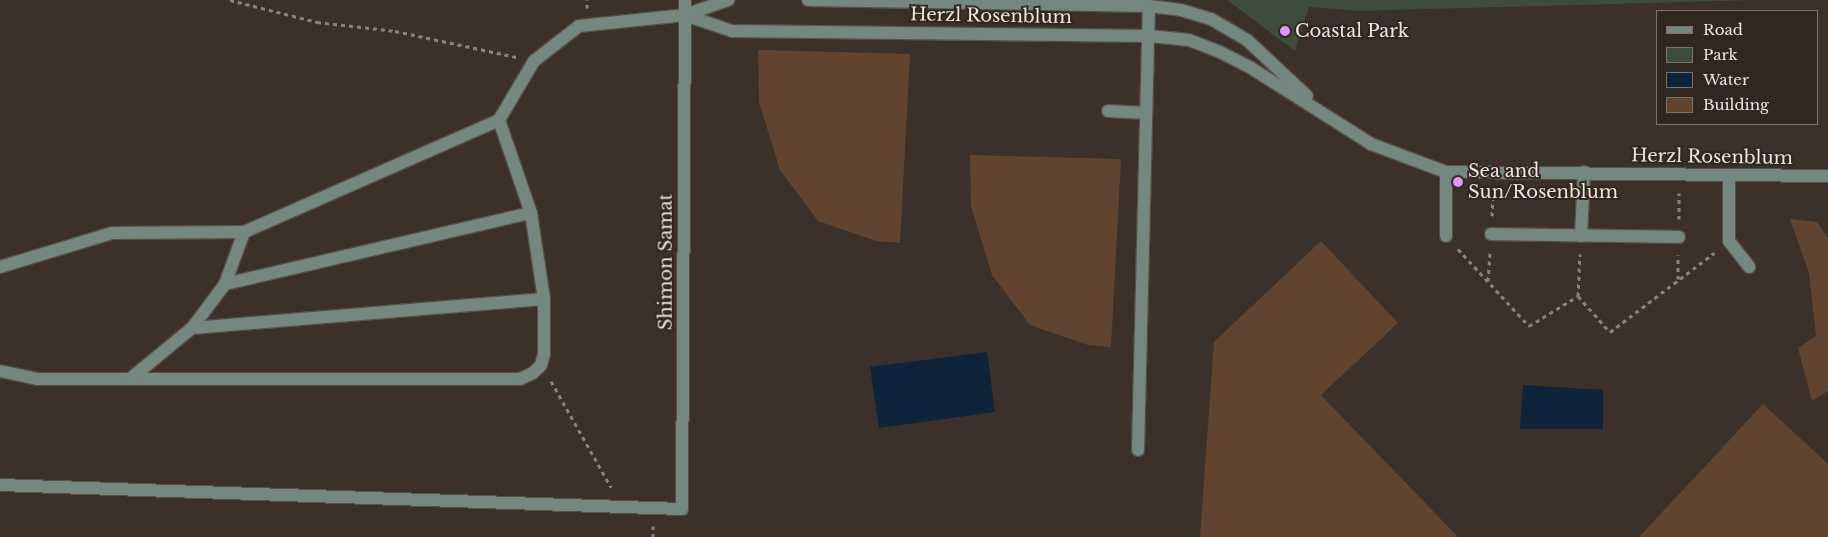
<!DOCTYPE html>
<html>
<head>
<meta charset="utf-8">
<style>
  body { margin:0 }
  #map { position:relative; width:1828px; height:537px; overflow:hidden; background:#3b312a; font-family:"Libre Baskerville",serif }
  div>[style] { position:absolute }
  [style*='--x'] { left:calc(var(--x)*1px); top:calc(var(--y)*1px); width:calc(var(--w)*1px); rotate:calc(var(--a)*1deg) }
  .green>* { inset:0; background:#3d4c3b }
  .water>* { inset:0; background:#0f233a }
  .building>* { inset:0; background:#604430 }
  .path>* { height:3px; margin-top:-1.5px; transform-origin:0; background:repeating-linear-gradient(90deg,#8a827c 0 4px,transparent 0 8px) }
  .roads { filter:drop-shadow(1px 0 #574e47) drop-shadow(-1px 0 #574e47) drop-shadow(0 1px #574e47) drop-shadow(0 -1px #574e47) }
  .minor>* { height:12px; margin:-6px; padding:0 6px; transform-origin:6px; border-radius:6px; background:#748781 }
  .dots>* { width:14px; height:14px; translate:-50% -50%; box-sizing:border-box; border:2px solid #312721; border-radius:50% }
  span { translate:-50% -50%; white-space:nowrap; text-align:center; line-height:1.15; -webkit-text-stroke:4px #312721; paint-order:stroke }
  .street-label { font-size:18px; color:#ece5e1 }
  .poi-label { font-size:18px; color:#ece5e1 }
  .left { translate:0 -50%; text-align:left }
  .legend { position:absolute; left:1656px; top:10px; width:162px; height:115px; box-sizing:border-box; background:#312721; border:1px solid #7c736e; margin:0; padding:6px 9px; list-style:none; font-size:15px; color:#ece5e1 }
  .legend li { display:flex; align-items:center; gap:10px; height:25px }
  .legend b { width:25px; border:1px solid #7c736e }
</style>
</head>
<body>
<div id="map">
  <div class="green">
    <div style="clip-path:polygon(1227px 0,1756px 0,1359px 11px,1309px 7px,1295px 51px)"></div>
  </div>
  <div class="water">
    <div style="clip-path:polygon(987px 352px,995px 412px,879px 428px,870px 367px)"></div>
    <div style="clip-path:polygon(1523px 385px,1603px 390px,1603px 429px,1520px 429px)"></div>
  </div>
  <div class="building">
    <div style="clip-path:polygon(758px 50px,910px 54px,900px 243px,876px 241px,818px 221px,780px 170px,759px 102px)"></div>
    <div style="clip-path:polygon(970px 155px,1121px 159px,1111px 347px,1088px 345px,1030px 325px,992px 275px,971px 206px)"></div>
    <div style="clip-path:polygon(1790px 219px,1817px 222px,1828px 238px,1828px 391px,1812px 401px,1798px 348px,1816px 336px,1809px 273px)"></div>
    <div style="clip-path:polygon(1321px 241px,1398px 323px,1321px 395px,1458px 537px,1200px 537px,1214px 342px)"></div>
    <div style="clip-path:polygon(1763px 404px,1828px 464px,1828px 537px,1639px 537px)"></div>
  </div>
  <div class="path">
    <div style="--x:230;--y:0;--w:90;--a:14.2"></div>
    <div style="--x:317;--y:22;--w:79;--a:6.6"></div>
    <div style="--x:395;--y:31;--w:124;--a:12.1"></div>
    <div style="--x:587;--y:8;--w:8;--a:-90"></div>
    <div style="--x:1492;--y:216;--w:24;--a:-88"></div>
    <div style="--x:1679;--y:219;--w:26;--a:-90"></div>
    <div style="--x:1458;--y:249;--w:105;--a:47.3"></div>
    <div style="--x:1529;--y:326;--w:57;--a:-31.5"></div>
    <div style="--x:1578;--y:296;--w:48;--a:48.4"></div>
    <div style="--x:1610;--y:332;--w:131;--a:-37.2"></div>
    <div style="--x:1678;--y:279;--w:24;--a:-90"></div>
    <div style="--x:1488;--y:281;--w:29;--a:-86"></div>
    <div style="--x:1578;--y:296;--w:42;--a:-87.3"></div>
    <div style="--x:551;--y:381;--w:122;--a:60.5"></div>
    <div style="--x:653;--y:537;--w:11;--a:-90"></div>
  </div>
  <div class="roads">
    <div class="minor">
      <div style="--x:808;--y:0;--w:341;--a:1"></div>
      <div style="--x:1149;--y:6;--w:32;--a:7"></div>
      <div style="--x:1181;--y:10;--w:31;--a:17"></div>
      <div style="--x:1211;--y:19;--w:42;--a:30.3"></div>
      <div style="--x:1247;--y:40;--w:82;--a:43"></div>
      <div style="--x:685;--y:15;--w:50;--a:18.8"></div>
      <div style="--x:732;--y:31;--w:417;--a:0.7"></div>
      <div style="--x:1149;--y:36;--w:40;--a:5.7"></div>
      <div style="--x:1189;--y:40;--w:33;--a:21"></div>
      <div style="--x:1220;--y:52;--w:35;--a:27"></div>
      <div style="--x:1251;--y:68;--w:142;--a:32.3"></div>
      <div style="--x:1371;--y:144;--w:80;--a:20.5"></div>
      <div style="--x:1446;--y:172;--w:382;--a:0.6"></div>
      <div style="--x:1108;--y:111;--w:38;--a:3"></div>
      <div style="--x:1446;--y:172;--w:64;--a:90"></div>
      <div style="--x:1729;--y:176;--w:65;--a:90"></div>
      <div style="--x:1729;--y:241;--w:33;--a:52"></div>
      <div style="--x:1491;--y:234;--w:188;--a:0.9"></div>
      <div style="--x:1581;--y:236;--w:64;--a:-87.3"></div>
      <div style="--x:0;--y:267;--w:117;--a:-16.9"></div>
      <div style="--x:112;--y:233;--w:132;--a:-0.4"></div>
      <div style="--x:244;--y:232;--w:279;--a:-23.7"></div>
      <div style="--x:225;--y:284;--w:55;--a:-69.9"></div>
      <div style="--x:192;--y:328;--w:353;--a:-4.7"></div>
      <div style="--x:0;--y:371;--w:39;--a:12"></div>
      <div style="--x:38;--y:379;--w:482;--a:0"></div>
      <div style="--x:520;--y:379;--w:14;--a:-25"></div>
      <div style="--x:533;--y:373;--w:11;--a:-45"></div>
      <div style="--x:541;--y:365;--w:11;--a:-75"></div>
      <div style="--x:544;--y:354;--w:55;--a:-90"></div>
      <div style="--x:544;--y:299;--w:87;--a:-98.6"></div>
      <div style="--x:531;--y:213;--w:98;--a:-109"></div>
      <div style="--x:499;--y:120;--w:69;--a:-59.3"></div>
      <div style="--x:534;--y:61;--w:57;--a:-37.9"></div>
      <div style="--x:579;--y:26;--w:107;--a:-5.9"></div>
      <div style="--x:685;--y:15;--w:46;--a:-19.2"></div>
      <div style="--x:130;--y:379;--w:80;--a:-39.4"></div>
      <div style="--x:192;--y:328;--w:55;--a:-53.1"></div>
      <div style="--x:225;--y:284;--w:314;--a:-13.1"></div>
      <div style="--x:1138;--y:450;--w:444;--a:-88.6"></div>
      <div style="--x:0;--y:485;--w:682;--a:2.02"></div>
      <div style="--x:682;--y:509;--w:509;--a:-89.66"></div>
    </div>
  </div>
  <div class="dots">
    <div style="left:1285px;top:31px;background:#dc99f4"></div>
    <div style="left:1458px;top:182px;background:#dc99f4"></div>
  </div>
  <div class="street-label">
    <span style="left:991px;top:16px;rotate:1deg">Herzl Rosenblum</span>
    <span style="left:1712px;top:157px;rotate:1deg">Herzl Rosenblum</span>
    <span style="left:666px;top:262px;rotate:-90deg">Shimon Samat</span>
  </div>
  <div class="poi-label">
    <span class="left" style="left:1295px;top:31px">Coastal Park</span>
    <span class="left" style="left:1468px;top:182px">Sea and<br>Sun/Rosenblum</span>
  </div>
  <ul class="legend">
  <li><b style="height:6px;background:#748781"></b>Road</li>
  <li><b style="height:14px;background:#3d4c3b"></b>Park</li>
  <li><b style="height:14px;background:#0f233a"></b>Water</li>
  <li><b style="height:14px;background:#604430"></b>Building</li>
  </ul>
</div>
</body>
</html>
